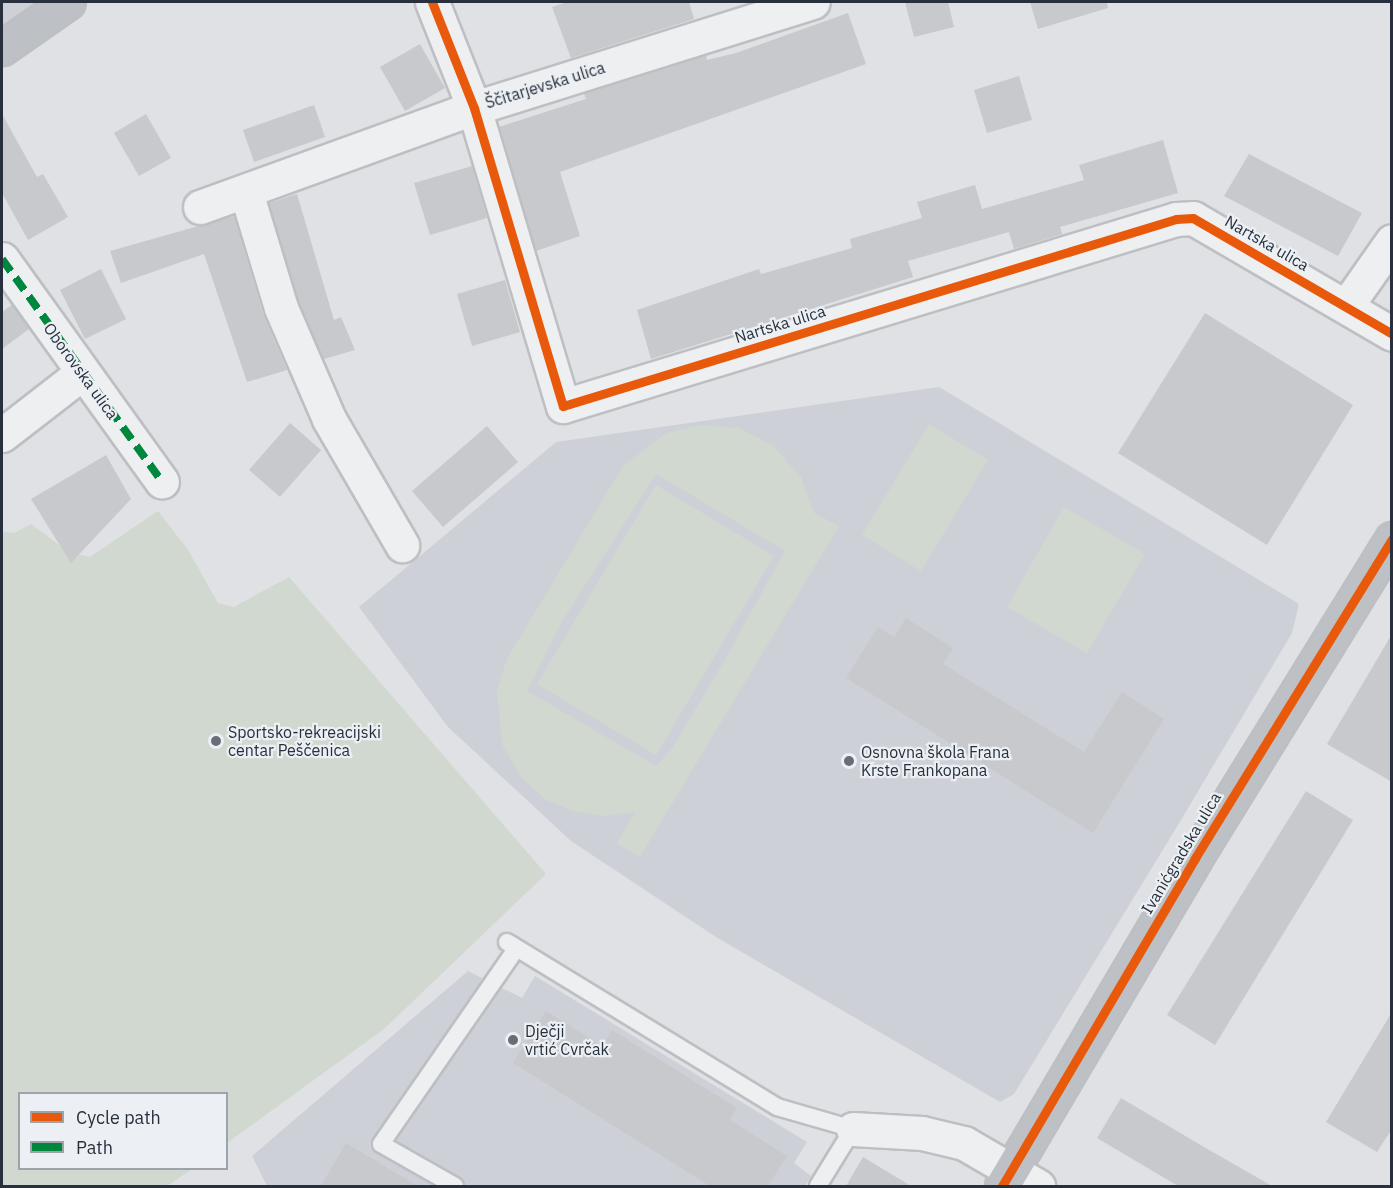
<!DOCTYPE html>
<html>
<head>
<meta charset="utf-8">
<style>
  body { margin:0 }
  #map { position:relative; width:1393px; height:1188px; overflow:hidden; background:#dfe1e4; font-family:"IBM Plex Sans",sans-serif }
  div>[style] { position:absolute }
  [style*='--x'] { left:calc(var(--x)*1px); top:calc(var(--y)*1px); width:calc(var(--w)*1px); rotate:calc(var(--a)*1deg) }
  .built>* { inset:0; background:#cdd1d7 }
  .green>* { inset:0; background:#d0d8cf }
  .building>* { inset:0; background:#c7c9cc }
  .roads { filter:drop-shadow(2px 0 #bdbfc2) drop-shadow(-2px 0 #bdbfc2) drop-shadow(0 2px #bdbfc2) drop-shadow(0 -2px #bdbfc2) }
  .lane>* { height:16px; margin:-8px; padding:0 8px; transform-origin:8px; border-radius:8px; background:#eeeff1 }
  .street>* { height:33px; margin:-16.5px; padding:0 16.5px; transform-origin:16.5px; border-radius:16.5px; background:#eeeff1 }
  .secondary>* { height:33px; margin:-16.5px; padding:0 16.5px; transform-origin:16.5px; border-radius:16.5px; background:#bdc0c4 }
  .quiet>* { height:8px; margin-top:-4px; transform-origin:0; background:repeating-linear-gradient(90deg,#00873e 0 15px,transparent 0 23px) }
  .cycleway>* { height:9px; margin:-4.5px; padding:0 4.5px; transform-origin:4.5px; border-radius:4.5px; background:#e8590c }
  .dots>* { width:16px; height:16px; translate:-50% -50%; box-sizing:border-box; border:3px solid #ecf0f4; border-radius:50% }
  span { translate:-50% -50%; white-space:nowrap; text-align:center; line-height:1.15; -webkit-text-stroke:4.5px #ecf0f4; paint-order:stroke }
  .street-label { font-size:16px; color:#27303c }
  .poi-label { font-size:16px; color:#27303c }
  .left { translate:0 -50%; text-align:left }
  .frame { position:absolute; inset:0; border:3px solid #27303c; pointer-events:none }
  .legend { position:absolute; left:18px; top:1092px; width:210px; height:78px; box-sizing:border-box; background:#ecf0f4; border:2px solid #9da3aa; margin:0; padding:8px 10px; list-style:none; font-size:18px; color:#27303c }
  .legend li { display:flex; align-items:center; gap:12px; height:30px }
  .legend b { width:30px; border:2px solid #9da3aa }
</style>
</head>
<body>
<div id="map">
  <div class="built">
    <div style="clip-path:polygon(2px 2px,44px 2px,2px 31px)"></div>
    <div style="clip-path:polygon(939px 387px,1299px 604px,1292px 633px,1181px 820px,1014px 1094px,1000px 1102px,716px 937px,571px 841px,448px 727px,359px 607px,556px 442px)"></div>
    <div style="clip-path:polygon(468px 971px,522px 998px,535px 976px,807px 1142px,794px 1163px,811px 1176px,805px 1186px,267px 1186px,252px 1156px)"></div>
  </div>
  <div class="green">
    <div style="clip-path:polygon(929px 424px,988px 460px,921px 571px,862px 535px)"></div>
    <div style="clip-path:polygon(evenodd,701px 425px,739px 428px,772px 445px,801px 477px,814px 513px,839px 526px,640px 857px,617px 843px,635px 812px,604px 816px,572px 811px,545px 799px,521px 777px,502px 744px,497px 690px,507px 659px,623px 466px,666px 433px,701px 425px,656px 474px,785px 551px,726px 658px,671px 750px,656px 766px,527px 691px,561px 623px,656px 474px)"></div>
    <div style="clip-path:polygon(656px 485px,774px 556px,656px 755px,537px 684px)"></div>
    <div style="clip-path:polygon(1064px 507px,1145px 554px,1087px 653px,1007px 607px)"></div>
    <div style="clip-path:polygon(158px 511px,188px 550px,218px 603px,234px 607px,289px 577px,546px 874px,384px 1029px,227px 1143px,226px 1094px,20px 1094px,20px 1168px,192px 1169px,167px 1186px,2px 1186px,2px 532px,14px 533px,31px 524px,70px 553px,90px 557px)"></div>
  </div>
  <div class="building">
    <div style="clip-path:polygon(567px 2px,689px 2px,694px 19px,571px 58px,552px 7px)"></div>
    <div style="clip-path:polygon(905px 2px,948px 2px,954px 27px,914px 37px)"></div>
    <div style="clip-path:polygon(1030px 2px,1107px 2px,1108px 8px,1038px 29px)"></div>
    <div style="clip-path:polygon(848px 13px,866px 64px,560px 172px,580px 236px,536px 251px,499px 127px,586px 99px,584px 93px,706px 55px,707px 60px,736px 53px)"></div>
    <div style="clip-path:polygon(420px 44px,445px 88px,405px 111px,380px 67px)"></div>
    <div style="clip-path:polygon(1019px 76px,1032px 120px,987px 133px,974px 90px)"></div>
    <div style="clip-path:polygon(314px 105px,325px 137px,254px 162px,243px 130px)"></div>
    <div style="clip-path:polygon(2px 114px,37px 177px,43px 174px,68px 217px,28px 240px,2px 193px)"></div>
    <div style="clip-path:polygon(146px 114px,171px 158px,139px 176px,114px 133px)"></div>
    <div style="clip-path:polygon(1163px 140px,1178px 193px,1060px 227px,1062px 234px,1014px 249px,1009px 232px,908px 261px,913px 277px,651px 359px,637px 310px,759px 269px,761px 274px,852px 248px,850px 239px,922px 218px,917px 202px,975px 185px,982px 209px,1084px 180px,1079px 165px)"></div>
    <div style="clip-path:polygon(1249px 154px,1362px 213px,1338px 256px,1224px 196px)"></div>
    <div style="clip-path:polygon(472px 166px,487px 218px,430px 235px,414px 183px)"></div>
    <div style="clip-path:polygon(297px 194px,334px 320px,341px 317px,355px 350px,324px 359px,299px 302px,269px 203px)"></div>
    <div style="clip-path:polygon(234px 216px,263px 314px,287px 370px,247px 382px,204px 254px,121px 283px,110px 251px)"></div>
    <div style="clip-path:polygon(101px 269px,126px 319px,85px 339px,60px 290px)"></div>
    <div style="clip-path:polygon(505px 280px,520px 332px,472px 346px,457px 294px)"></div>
    <div style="clip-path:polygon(12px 305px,29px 329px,2px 349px,2px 312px)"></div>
    <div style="clip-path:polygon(1205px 313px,1353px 405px,1267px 545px,1118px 453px)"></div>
    <div style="clip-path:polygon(290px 423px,321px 450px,280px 497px,249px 470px)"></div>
    <div style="clip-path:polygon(487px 426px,518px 462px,443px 527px,412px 491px)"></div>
    <div style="clip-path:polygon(106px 455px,131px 499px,71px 563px,31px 499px)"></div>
    <div style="clip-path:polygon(906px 618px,953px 648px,943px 664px,1084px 752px,1122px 692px,1164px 719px,1093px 833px,846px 678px,878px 627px,894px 637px)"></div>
    <div style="clip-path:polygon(1392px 634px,1392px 782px,1327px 744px)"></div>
    <div style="clip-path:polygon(1306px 791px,1353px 820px,1215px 1045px,1167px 1015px)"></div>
    <div style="clip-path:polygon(546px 1011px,602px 1046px,612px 1030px,737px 1108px,730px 1120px,787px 1156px,768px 1186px,710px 1186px,513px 1063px)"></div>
    <div style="clip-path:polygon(1392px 1012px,1392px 1129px,1377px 1152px,1326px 1122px)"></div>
    <div style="clip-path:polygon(1121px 1098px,1204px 1147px,1272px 1186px,1178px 1186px,1097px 1138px)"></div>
    <div style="clip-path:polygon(346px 1143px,418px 1186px,321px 1186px)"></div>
    <div style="clip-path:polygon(863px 1157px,911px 1186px,846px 1186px)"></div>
  </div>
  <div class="roads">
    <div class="lane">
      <div style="--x:507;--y:942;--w:316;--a:31.4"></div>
      <div style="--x:777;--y:1107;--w:79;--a:16.1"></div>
      <div style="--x:853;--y:1129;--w:67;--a:121.6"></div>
      <div style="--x:455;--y:1186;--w:85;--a:-150.4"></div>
      <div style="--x:381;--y:1144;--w:237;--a:-55.3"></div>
    </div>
    <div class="street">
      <div style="--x:432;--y:2;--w:114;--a:68.4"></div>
      <div style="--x:474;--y:108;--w:311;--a:73.4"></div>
      <div style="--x:563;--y:406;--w:641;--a:-16.96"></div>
      <div style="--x:1176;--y:219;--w:17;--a:-3"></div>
      <div style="--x:1193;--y:218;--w:230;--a:30.2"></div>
      <div style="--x:246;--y:192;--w:121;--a:73.2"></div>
      <div style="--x:281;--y:308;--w:121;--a:66.6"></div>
      <div style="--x:329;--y:419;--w:146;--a:59.9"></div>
      <div style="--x:200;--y:207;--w:291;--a:-19.9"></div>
      <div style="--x:474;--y:108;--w:355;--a:-17.4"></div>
      <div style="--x:2;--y:259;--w:274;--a:54.3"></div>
      <div style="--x:1347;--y:305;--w:78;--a:-54.9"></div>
      <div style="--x:2;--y:435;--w:101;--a:-37.8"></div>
      <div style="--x:853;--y:1129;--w:69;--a:3.3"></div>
      <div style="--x:922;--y:1133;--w:43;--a:13.4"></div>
      <div style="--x:964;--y:1143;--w:86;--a:30.2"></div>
    </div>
    <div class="secondary">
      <div style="--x:2;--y:48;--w:80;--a:-34.9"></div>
      <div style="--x:1002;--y:1186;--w:381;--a:-59.5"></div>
      <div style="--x:1195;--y:858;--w:375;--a:-58.3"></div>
    </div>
  </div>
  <div class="quiet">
    <div style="--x:2;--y:259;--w:274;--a:54.3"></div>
  </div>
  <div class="cycleway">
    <div style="--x:432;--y:2;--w:114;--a:68.4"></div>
    <div style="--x:474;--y:108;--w:311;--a:73.4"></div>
    <div style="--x:563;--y:406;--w:641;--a:-16.96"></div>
    <div style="--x:1176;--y:219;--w:17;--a:-3"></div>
    <div style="--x:1193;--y:218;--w:230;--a:30.2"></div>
    <div style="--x:1002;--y:1186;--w:381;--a:-59.5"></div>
    <div style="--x:1195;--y:858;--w:375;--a:-58.3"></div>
  </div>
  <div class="dots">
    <div style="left:216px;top:741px;background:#676e77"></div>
    <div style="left:849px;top:761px;background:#676e77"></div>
    <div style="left:513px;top:1040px;background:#676e77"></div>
  </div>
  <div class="street-label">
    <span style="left:545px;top:85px;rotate:-17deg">Ščitarjevska ulica</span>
    <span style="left:1267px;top:243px;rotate:30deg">Nartska ulica</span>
    <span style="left:780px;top:324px;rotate:-17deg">Nartska ulica</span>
    <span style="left:81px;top:371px;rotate:54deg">Oborovska ulica</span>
    <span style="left:1181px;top:853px;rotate:-59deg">Ivanićgradska ulica</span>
  </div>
  <div class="poi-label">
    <span class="left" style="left:228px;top:741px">Sportsko-rekreacijski<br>centar Peščenica</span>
    <span class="left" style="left:861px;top:761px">Osnovna škola Frana<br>Krste Frankopana</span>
    <span class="left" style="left:525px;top:1040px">Dječji<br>vrtić Cvrčak</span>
  </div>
  <div class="frame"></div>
  <ul class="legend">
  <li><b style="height:8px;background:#e8590c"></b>Cycle path</li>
  <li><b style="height:8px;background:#00873e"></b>Path</li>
  </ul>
</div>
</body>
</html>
